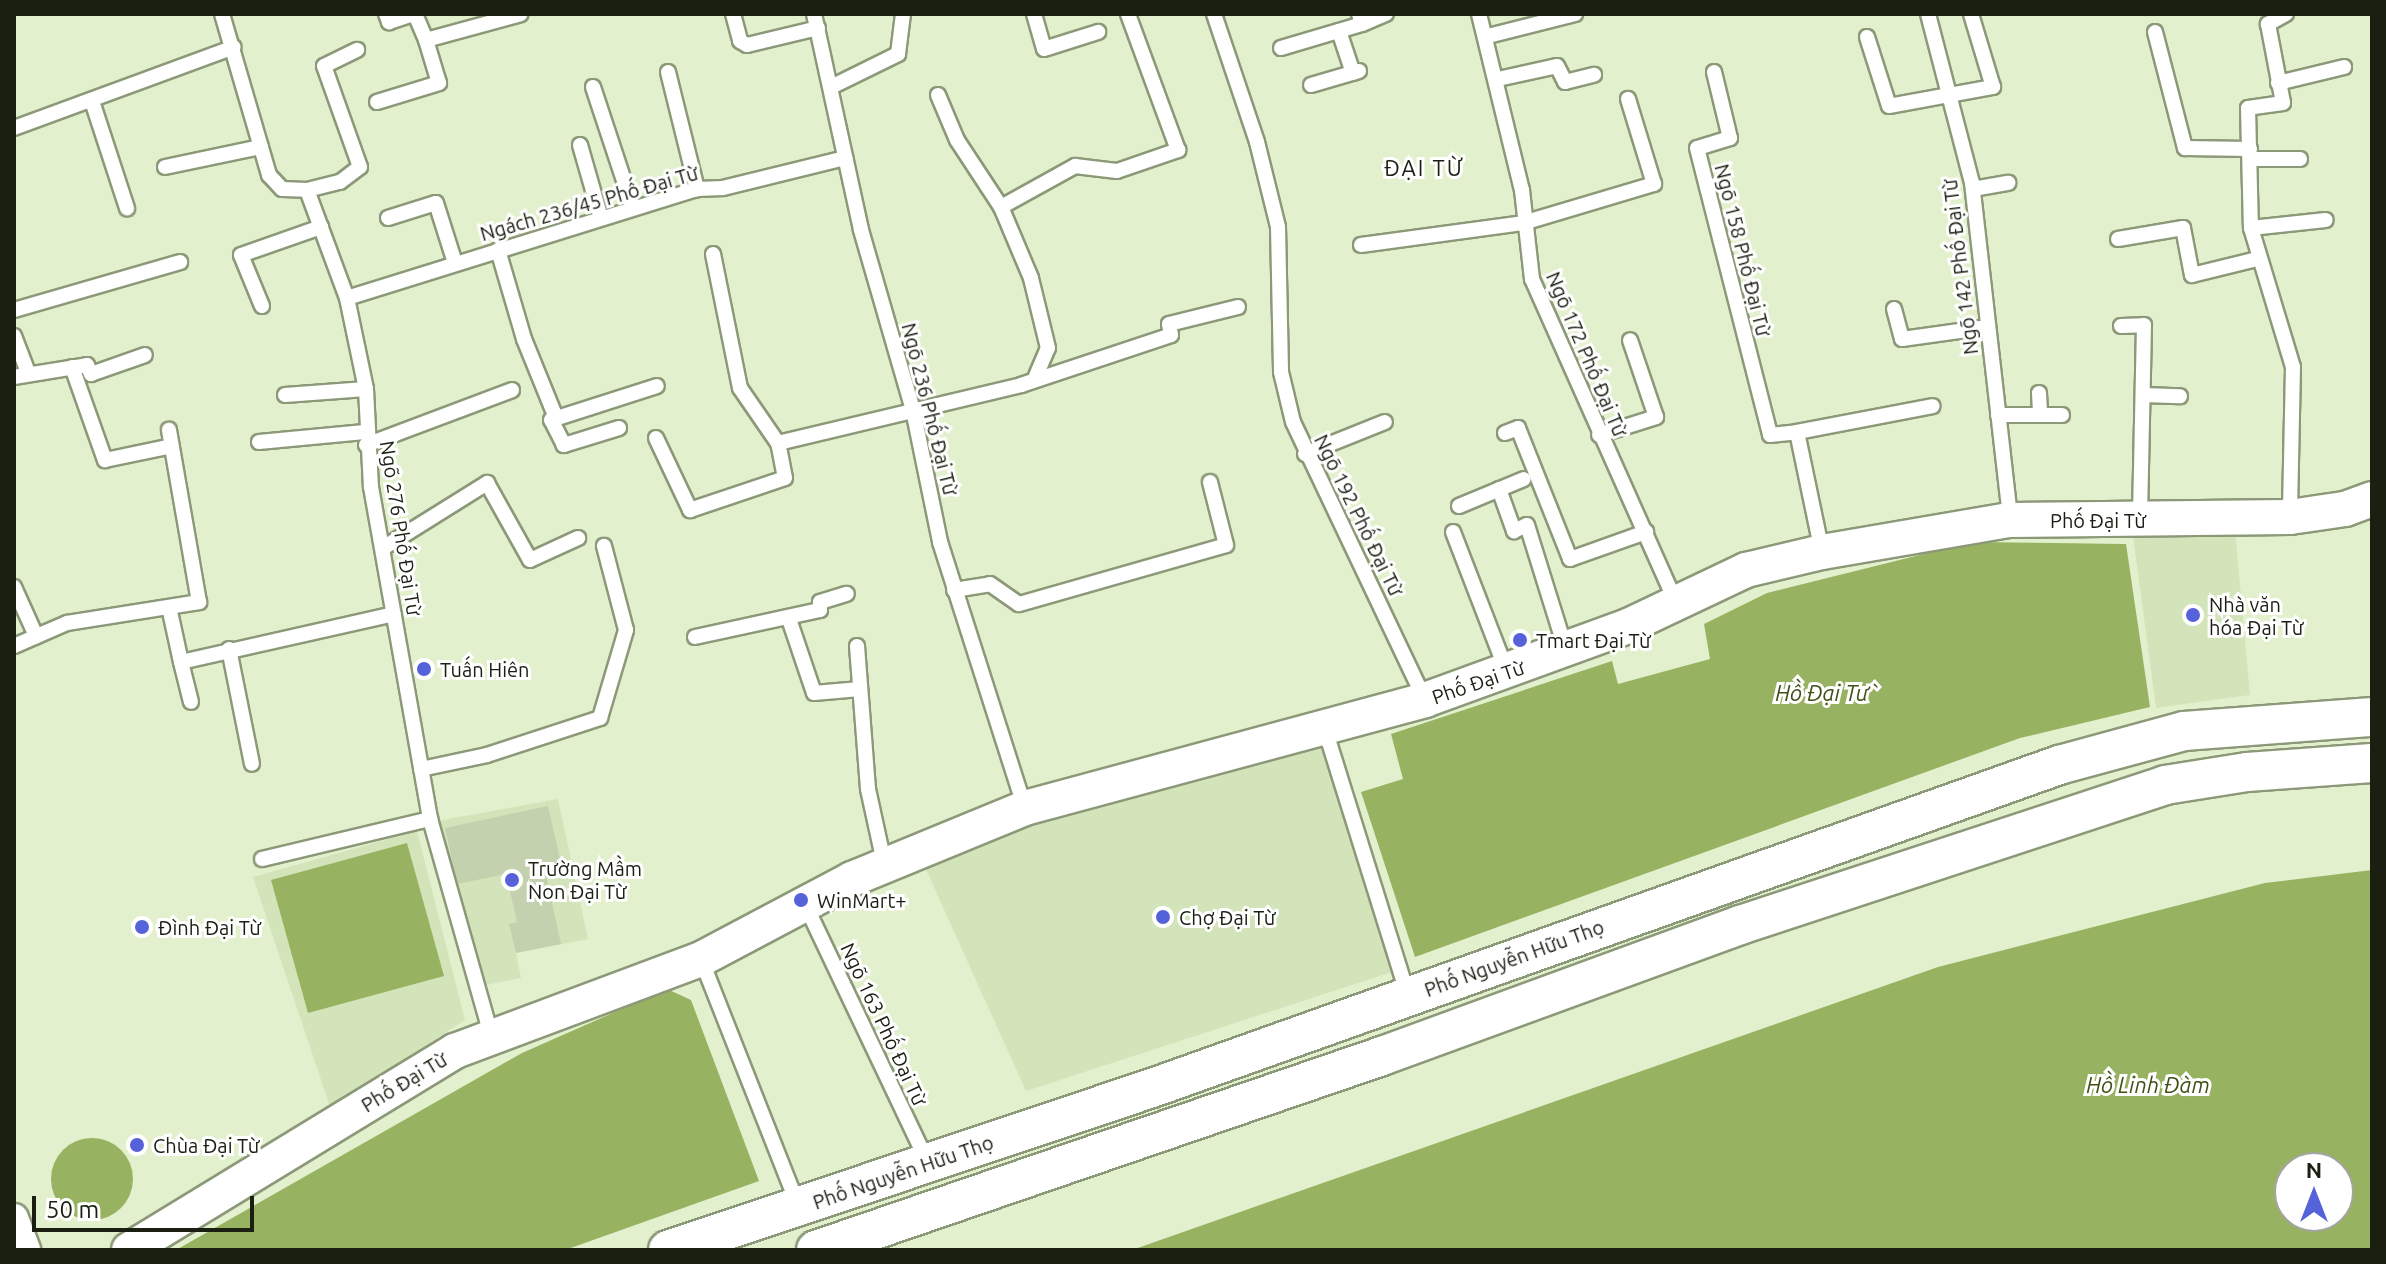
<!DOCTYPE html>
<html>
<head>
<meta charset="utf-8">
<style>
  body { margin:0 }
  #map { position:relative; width:2386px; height:1264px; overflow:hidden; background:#e3f0cd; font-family:Ubuntu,sans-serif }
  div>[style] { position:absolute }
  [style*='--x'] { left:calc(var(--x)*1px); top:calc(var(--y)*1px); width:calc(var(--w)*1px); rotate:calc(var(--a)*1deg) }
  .built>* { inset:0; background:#d4e4ba }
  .water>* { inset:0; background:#97b261 }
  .round { border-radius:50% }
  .building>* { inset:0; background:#c4d1af }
  .roads { filter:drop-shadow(2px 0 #8c9978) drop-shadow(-2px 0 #8c9978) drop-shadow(0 2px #8c9978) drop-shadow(0 -2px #8c9978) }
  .service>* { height:14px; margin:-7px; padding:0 7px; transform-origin:7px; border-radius:7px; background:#fff }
  .minor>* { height:28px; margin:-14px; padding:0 14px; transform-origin:14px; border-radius:14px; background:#fff }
  .tertiary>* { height:34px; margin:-17px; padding:0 17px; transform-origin:17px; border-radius:17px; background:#fff }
  .secondary>* { height:38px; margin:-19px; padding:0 19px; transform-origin:19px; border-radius:19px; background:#fff }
  .dots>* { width:22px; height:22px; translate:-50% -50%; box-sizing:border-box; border:4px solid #fff; border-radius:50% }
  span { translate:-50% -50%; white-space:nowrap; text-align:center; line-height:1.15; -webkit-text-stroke:6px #fff; paint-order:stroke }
  .street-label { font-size:20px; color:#1a1f12 }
  .poi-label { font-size:20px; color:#1a1f12 }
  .left { translate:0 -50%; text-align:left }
  .neighbourhood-label { font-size:22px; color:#1a1f12; letter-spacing:2px }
  .water-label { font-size:22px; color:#405116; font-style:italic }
  .frame { position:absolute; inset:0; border:16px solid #1a1f12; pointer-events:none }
  .north { position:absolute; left:2274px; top:1152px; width:80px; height:80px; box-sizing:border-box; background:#fff; border:2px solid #a3a5a0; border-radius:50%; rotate:0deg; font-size:22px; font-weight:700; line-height:32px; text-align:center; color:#1a1f12 }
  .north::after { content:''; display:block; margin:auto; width:28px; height:36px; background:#5662d9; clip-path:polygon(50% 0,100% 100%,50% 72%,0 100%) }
  .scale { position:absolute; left:32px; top:1196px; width:222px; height:36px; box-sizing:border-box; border:4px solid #1a1f12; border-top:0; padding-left:10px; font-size:24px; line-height:28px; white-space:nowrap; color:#1a1f12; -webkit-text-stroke:6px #fff; paint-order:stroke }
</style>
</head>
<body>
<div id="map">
  <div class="built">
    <div style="clip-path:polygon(2235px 529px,2250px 695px,2156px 708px,2133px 536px)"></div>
    <div style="clip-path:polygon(1321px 746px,1395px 971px,1026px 1091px,923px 863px,1039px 817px)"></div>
    <div style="clip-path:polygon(558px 799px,588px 939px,516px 953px,521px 978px,471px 988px,437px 821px)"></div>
    <div style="clip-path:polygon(417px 831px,465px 1020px,330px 1107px,253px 877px)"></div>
  </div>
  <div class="water">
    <div style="clip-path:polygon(1972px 542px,2126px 544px,2150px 707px,2020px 738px,1415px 957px,1361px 792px,1403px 779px,1391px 734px,1612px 661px,1618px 684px,1710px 659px,1704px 624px,1767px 593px)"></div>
    <div style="clip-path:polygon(407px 843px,444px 976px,308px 1013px,271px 880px)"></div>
    <div style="clip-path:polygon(evenodd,2372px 870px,2372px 1250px,1132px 1250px,1938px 967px,2265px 883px,2372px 870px,2290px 1168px,2338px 1168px,2338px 1216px,2290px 1216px,2290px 1168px)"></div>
    <div style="clip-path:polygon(667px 989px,691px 1000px,759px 1181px,565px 1250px,176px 1250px,522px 1053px)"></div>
    <div class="round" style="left:51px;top:1138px;width:82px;height:82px"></div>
  </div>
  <div class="building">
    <div style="clip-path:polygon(548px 806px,561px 863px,544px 866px,561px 944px,516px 953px,509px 924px,517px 922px,506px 874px,457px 884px,445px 828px)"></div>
  </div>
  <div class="roads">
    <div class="service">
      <div style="--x:222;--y:14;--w:168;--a:73.7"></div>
      <div style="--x:269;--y:175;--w:19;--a:47"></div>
      <div style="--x:282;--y:189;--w:25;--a:2"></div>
      <div style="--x:307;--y:190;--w:115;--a:69.7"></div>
      <div style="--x:347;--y:298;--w:93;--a:78.2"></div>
      <div style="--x:366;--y:389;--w:98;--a:87.1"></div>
      <div style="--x:371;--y:487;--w:337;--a:79.9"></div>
      <div style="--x:430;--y:819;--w:223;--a:74.2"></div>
      <div style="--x:386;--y:14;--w:9;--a:69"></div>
      <div style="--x:389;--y:22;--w:26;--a:-18"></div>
      <div style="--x:415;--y:14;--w:28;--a:67"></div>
      <div style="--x:426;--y:40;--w:98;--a:-15.3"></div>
      <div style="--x:733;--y:14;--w:28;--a:75"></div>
      <div style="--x:740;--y:41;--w:8;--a:30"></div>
      <div style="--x:747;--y:45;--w:73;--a:-13.5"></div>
      <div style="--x:814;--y:14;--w:221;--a:77.7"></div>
      <div style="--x:861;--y:230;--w:187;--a:73.9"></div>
      <div style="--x:913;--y:410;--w:135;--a:78.4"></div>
      <div style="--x:940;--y:542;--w:279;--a:72.3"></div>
      <div style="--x:1034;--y:14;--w:36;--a:74"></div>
      <div style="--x:1044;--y:49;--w:57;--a:-17.5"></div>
      <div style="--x:1214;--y:14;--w:135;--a:71.4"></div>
      <div style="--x:1257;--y:142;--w:88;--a:76.1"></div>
      <div style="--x:1278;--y:227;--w:145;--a:88.8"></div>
      <div style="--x:1281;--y:372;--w:51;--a:76.5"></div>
      <div style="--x:1293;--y:422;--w:308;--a:64.6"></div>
      <div style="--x:1359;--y:14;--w:10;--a:73"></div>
      <div style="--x:1362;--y:24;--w:26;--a:-23"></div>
      <div style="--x:1479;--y:14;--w:181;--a:76.3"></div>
      <div style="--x:1522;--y:190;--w:90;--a:83.6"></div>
      <div style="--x:1532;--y:279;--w:356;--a:66"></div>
      <div style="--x:1928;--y:14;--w:175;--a:75.4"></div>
      <div style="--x:1972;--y:183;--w:338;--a:83.5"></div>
      <div style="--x:2286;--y:14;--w:21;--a:151"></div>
      <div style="--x:2268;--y:24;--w:80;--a:79.2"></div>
      <div style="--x:2283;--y:103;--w:35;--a:172"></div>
      <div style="--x:2248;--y:108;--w:120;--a:88.6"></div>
      <div style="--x:2251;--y:228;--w:145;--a:73.2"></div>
      <div style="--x:2293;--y:367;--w:149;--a:91.2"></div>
      <div style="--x:1339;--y:31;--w:44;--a:71.6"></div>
      <div style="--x:2155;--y:32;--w:120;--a:75.5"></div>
      <div style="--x:2185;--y:148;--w:65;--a:0.9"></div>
      <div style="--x:1488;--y:36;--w:90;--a:-14.2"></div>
      <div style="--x:1867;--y:37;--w:72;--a:72.3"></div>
      <div style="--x:1889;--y:106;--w:106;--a:-10.4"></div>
      <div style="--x:1993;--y:87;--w:76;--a:-106.8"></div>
      <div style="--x:1281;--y:48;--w:84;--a:-16.5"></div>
      <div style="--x:668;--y:72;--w:121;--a:76.1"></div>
      <div style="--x:1714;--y:72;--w:68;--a:76.4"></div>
      <div style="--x:1730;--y:138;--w:34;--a:163"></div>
      <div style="--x:1697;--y:148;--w:296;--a:75.7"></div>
      <div style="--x:1770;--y:435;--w:27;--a:-6"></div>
      <div style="--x:1797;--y:432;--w:123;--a:78.2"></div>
      <div style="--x:1498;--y:79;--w:60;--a:-12.4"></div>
      <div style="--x:1557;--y:66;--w:18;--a:63"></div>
      <div style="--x:1565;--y:82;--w:30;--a:-14"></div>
      <div style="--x:2278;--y:83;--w:68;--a:-13.6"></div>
      <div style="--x:1311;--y:85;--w:50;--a:-16.3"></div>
      <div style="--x:593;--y:87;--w:127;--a:71.7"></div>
      <div style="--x:831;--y:87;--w:75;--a:-26.2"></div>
      <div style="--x:898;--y:54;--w:40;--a:-82.9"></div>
      <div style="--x:938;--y:95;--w:49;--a:67.1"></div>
      <div style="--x:957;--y:140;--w:80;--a:56.7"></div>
      <div style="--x:92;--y:101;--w:113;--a:71.9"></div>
      <div style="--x:377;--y:102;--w:65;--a:-17"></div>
      <div style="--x:439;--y:83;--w:45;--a:-106.8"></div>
      <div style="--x:14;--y:128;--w:234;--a:-20.2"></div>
      <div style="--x:580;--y:145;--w:76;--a:74"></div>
      <div style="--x:2250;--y:159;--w:50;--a:0"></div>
      <div style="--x:165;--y:167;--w:98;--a:-11.8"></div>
      <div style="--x:1973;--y:189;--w:36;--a:-10"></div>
      <div style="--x:307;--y:190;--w:34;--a:-14"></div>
      <div style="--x:340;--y:182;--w:25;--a:-37"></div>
      <div style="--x:360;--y:167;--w:107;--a:-109.6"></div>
      <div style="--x:324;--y:66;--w:37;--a:-26"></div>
      <div style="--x:388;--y:218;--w:50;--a:-17.4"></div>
      <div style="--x:436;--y:203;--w:63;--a:72.4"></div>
      <div style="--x:2251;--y:228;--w:75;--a:-6.1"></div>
      <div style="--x:2118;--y:239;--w:66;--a:-9.6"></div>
      <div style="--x:2183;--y:228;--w:48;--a:79.2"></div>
      <div style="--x:2192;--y:275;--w:67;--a:-13.8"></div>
      <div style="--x:1361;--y:245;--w:163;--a:-7.7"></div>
      <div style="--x:1523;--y:223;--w:137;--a:-16.6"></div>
      <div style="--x:1654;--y:184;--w:89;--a:-107"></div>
      <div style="--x:498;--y:250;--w:93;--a:73.7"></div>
      <div style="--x:524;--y:339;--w:85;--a:67.9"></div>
      <div style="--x:713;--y:254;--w:137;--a:78.6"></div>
      <div style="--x:740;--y:388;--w:67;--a:55.4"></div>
      <div style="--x:778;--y:443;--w:250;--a:-13.4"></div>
      <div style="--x:1021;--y:385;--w:158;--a:-18.4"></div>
      <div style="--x:1171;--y:335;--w:11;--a:-100"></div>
      <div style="--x:1169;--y:324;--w:71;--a:-13.8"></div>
      <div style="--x:347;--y:298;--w:367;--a:-17.3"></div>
      <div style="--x:697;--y:189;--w:26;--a:-2"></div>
      <div style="--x:723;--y:188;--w:126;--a:-13.8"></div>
      <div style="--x:262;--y:306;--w:55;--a:-112.4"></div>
      <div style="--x:241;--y:255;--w:85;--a:-19.3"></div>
      <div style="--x:1894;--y:309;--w:31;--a:75"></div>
      <div style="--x:1902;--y:339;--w:87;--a:-7.9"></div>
      <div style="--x:14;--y:310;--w:173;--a:-16.1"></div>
      <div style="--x:2121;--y:326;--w:23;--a:-2"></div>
      <div style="--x:2144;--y:325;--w:195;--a:91.2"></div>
      <div style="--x:14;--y:336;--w:40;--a:69"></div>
      <div style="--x:72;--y:367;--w:99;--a:70.5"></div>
      <div style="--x:105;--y:460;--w:68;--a:-11.8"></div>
      <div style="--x:1036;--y:376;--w:30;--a:-67"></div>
      <div style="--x:1048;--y:348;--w:72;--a:-103.7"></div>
      <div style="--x:1031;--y:278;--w:77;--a:-112.9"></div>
      <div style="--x:1001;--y:207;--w:85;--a:-29"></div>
      <div style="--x:1075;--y:166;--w:42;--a:6.8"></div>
      <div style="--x:1117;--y:171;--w:65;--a:-19"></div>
      <div style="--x:1178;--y:150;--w:145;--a:-110.2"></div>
      <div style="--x:14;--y:377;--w:74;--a:-9.3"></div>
      <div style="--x:87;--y:365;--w:10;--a:66"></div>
      <div style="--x:91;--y:374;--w:57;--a:-19.4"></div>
      <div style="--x:2039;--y:393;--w:22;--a:87"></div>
      <div style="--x:285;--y:395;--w:81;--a:-4.2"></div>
      <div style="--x:2143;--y:395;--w:37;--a:2"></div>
      <div style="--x:1998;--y:415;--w:64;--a:0"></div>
      <div style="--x:619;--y:428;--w:58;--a:162.8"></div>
      <div style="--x:564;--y:445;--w:28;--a:-117"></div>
      <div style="--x:551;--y:420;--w:111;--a:-17.8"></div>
      <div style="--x:1797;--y:432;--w:138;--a:-10.8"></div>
      <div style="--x:1505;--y:433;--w:14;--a:-21"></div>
      <div style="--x:1518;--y:428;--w:141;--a:68.3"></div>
      <div style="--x:1570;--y:559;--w:81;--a:-19.6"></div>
      <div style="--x:1599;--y:435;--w:60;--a:-17.5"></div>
      <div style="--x:1656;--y:417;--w:81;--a:-108.7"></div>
      <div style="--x:656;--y:438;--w:80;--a:64.7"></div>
      <div style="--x:690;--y:510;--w:100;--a:-18.6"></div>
      <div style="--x:785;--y:478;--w:36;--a:-101"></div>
      <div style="--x:259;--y:442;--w:106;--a:-5.4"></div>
      <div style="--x:366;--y:445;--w:156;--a:-20.6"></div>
      <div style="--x:1305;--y:454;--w:86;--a:-21.8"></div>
      <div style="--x:1499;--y:489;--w:45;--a:70.3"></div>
      <div style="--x:1514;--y:531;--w:14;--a:-25"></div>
      <div style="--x:1527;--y:525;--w:131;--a:72.7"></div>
      <div style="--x:1459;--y:506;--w:70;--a:-22.6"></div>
      <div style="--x:1453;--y:532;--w:150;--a:68.9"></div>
      <div style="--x:383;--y:548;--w:123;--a:-32"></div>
      <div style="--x:487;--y:483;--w:88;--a:60.8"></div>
      <div style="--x:530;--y:560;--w:53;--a:-24.6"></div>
      <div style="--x:14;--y:587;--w:54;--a:65.8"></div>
      <div style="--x:954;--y:590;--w:36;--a:-9"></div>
      <div style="--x:990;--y:584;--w:35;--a:35"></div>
      <div style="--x:1019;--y:604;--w:215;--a:-15.9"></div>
      <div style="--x:1226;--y:545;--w:65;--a:-104.3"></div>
      <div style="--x:169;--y:607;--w:56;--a:77.7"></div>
      <div style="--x:181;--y:662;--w:218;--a:-12.7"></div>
      <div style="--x:789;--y:619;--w:78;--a:71.3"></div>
      <div style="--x:814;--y:693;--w:46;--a:-5"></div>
      <div style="--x:695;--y:637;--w:128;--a:-12.2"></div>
      <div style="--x:820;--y:610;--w:8;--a:-90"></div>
      <div style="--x:820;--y:602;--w:28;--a:-17"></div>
      <div style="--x:14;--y:646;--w:58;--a:-23.5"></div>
      <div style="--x:67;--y:623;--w:134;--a:-9"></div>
      <div style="--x:199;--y:602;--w:175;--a:-99.9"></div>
      <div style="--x:857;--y:646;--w:143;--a:85.6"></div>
      <div style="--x:868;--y:789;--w:80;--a:77.7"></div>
      <div style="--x:229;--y:649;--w:117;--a:78.7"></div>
      <div style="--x:181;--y:662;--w:41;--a:76"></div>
      <div style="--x:1324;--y:726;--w:282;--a:72.7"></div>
      <div style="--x:421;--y:769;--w:67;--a:-12"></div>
      <div style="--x:487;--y:755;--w:119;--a:-18.1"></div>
      <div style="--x:600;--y:718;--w:92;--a:-73.5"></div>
      <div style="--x:626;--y:630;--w:87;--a:-104.7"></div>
      <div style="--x:262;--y:859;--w:173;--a:-13.4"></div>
      <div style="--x:805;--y:904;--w:287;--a:64.6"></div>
      <div style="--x:701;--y:959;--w:262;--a:68.5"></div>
    </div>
    <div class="minor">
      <div style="--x:14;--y:1218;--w:34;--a:69"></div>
    </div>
    <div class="tertiary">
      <div style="--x:129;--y:1250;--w:382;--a:-31.4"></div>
      <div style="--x:455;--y:1051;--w:263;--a:-20.5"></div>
      <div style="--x:701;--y:959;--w:171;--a:-27.9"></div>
      <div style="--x:852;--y:879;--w:187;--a:-22.3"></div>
      <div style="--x:1025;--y:808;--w:414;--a:-15.1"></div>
      <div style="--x:1425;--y:700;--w:216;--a:-20"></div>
      <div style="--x:1628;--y:626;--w:131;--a:-25.4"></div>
      <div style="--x:1746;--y:570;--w:78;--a:-13.3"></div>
      <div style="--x:1822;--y:552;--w:191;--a:-9.7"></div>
      <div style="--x:2010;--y:520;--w:280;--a:-0.6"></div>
      <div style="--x:2290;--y:517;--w:56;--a:-8.3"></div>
      <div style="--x:2345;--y:509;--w:29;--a:-20"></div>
    </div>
    <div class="secondary">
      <div style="--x:668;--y:1250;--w:510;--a:-18.51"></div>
      <div style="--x:1152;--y:1088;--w:963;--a:-19.6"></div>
      <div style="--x:2059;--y:765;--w:130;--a:-15.2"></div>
      <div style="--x:2184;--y:731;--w:189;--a:-4.3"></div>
      <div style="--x:816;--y:1250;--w:598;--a:-18.92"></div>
      <div style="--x:1382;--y:1056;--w:381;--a:-20.1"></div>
      <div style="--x:1740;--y:925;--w:447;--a:-18.2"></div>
      <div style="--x:2165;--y:785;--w:83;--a:-9"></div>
      <div style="--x:2247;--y:772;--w:125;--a:-4.1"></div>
    </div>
  </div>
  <div class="dots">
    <div style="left:2193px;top:615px;background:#5662d9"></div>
    <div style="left:1520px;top:640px;background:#5662d9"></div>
    <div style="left:424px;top:669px;background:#5662d9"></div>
    <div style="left:512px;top:880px;background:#5662d9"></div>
    <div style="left:801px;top:900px;background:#5662d9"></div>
    <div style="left:1163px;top:917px;background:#5662d9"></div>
    <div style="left:142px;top:927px;background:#5662d9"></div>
    <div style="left:137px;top:1145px;background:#5662d9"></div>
  </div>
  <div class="street-label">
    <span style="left:589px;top:203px;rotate:-16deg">Ngách 236/45 Phố Đại Từ</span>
    <span style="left:1743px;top:250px;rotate:76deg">Ngõ 158 Phố Đại Từ</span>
    <span style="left:1960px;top:267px;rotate:-97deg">Ngõ 142 Phố Đại Từ</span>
    <span style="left:1587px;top:354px;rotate:67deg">Ngõ 172 Phố Đại Từ</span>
    <span style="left:930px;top:409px;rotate:76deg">Ngõ 236 Phố Đại Từ</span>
    <span style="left:1359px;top:515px;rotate:64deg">Ngõ 192 Phố Đại Từ</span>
    <span style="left:2098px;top:520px">Phố Đại Từ</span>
    <span style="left:401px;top:528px;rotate:81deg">Ngõ 276 Phố Đại Từ</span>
    <span style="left:1478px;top:682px;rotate:-19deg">Phố Đại Từ</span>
    <span style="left:1514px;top:958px;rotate:-20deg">Phố Nguyễn Hữu Thọ</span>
    <span style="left:884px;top:1024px;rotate:65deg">Ngõ 163 Phố Đại Từ</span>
    <span style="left:404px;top:1082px;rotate:-31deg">Phố Đại Từ</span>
    <span style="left:903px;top:1172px;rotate:-19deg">Phố Nguyễn Hữu Thọ</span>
  </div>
  <div class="poi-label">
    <span class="left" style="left:2209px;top:616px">Nhà văn<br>hóa Đại Từ</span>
    <span class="left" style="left:1536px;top:640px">Tmart Đại Từ</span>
    <span class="left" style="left:440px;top:669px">Tuấn Hiên</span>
    <span class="left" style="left:528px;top:880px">Trường Mầm<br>Non Đại Từ</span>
    <span class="left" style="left:817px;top:900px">WinMart+</span>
    <span class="left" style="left:1179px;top:917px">Chợ Đại Từ</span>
    <span class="left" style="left:158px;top:927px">Đình Đại Từ</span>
    <span class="left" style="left:153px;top:1145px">Chùa Đại Từ</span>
  </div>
  <div class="neighbourhood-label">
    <span style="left:1424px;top:168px">ĐẠI TỪ</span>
  </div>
  <div class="water-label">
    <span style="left:1822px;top:693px">Hồ Đại Từ</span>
    <span style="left:2148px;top:1085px">Hồ Linh Đàm</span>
  </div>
  <div class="frame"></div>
  <div class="north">N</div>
  <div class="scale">50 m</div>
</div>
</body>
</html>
